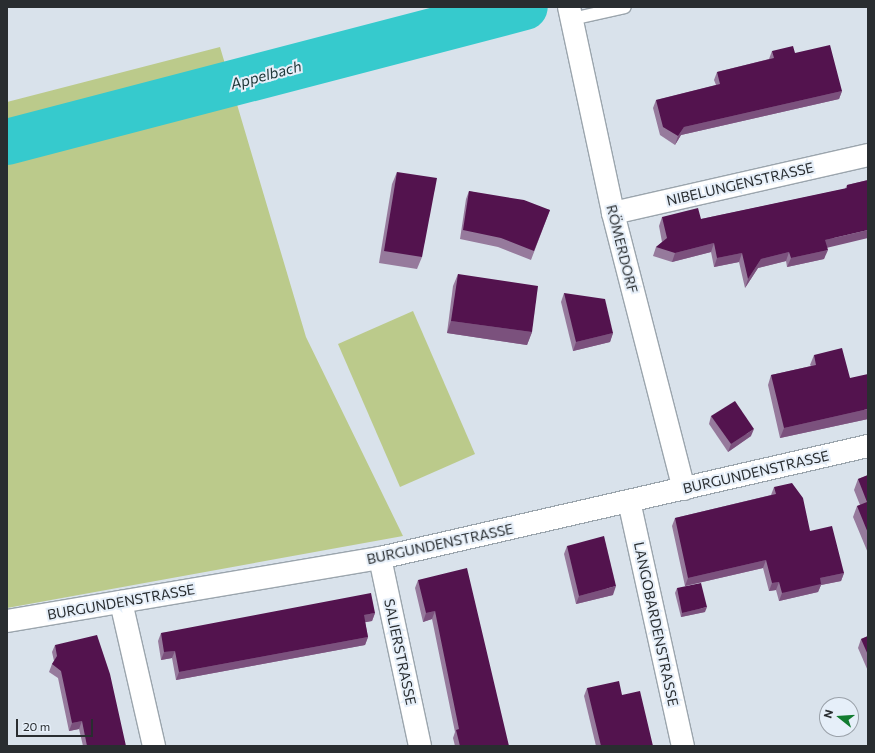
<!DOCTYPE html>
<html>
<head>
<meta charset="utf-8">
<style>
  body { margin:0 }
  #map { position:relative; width:875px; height:753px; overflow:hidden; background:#d9e2eb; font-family:Commissioner,sans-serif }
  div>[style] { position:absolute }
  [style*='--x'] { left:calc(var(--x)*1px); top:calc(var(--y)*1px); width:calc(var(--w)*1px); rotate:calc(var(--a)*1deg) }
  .green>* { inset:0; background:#bbca8b }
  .river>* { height:46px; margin:-23px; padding:0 23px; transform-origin:23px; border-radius:23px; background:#36cacd }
  .roads { filter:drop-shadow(1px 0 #9ba5ad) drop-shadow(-1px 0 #9ba5ad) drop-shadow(0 1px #9ba5ad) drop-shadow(0 -1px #9ba5ad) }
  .service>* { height:12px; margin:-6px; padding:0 6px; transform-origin:6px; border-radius:6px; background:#fff }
  .minor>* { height:22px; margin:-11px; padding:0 11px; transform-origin:11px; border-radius:11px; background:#fff }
  .wall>* { inset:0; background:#967a9c }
  .shaded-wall>* { inset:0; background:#7b517d }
  .building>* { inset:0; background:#53134e }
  span { translate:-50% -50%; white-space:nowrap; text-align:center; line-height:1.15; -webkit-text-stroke:4px #e6eff9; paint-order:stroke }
  .street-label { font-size:14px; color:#292d30 }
  .water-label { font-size:15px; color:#203839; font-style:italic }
  .frame { position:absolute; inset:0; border:8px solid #292d30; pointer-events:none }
  .north { position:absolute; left:819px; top:697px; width:40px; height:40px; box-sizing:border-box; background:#e6eff9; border:1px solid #9aa1a9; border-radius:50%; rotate:287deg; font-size:11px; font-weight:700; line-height:16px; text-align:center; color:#292d30 }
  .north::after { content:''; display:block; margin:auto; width:14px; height:18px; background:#127c30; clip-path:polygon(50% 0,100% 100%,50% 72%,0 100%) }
  .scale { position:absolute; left:16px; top:719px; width:77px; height:18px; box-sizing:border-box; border:2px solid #292d30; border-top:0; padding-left:5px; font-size:12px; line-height:14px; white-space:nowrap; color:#292d30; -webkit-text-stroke:3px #e6eff9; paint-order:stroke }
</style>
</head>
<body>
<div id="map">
  <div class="green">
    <div style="clip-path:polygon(220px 47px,306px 337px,403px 536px,7px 608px,7px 102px)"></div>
    <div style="clip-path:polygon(413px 311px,475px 454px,400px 487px,338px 344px)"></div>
  </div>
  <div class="river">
    <div style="--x:7;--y:142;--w:535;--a:-14.61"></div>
  </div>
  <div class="roads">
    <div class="service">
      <div style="--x:572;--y:19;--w:54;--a:-12.8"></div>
    </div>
    <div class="minor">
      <div style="--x:569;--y:7;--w:211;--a:77.9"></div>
      <div style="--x:613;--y:213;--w:285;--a:75.6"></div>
      <div style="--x:613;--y:213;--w:262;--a:-12.8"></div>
      <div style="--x:629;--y:501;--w:251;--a:77.6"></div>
      <div style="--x:380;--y:558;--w:192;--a:78"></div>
      <div style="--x:121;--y:602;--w:148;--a:77.1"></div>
      <div style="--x:7;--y:621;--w:378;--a:-9.6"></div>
      <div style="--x:380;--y:558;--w:501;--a:-12.93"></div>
    </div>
  </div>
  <div class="wall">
    <div style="clip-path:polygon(772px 51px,795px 53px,842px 91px,839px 99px,681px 135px,675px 145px,660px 135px,653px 108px,656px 100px,716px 85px,714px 80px,717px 72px,769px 59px)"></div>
    <div style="clip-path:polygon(397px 172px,422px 257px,417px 269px,379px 263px,392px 184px)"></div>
    <div style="clip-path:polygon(868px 180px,827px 248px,824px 259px,787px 267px,786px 261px,758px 268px,745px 288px,739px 262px,714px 267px,711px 252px,672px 262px,653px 256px,656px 247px,662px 242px,659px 226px,662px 217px,701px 219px,845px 189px,847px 185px)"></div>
    <div style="clip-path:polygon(469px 191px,550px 210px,531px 260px,498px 247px,460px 239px,466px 199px)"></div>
    <div style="clip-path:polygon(458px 274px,532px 332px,527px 345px,447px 333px,453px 286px)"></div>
    <div style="clip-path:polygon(564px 293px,613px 333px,610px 342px,573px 351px,561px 302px)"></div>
    <div style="clip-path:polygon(814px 355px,850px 378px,868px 419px,780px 438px,768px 385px,771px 375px,811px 366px,810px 365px)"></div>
    <div style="clip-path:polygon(711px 416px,751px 436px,728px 452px,709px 424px)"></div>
    <div style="clip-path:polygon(868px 475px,868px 553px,853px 517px,857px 506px,860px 505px,854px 490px,858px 479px)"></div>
    <div style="clip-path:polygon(774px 487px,844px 573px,841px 581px,821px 585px,818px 592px,779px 601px,776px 590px,769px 591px,763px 568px,685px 586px,672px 526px,675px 518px,771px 495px)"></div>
    <div style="clip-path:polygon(567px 546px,613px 595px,576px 604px,564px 554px)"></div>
    <div style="clip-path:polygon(418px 580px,509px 746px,455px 746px,453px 738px,455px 732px,432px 619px,423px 622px,415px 588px)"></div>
    <div style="clip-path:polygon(677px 588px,705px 612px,681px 617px,675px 593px)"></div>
    <div style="clip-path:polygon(375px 613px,372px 621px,365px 622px,368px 637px,365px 645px,176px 680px,172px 658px,161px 660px,158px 641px,161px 633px)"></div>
    <div style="clip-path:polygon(868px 636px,868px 671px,858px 648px,861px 639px)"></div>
    <div style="clip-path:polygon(55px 645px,126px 746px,83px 746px,79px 729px,69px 731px,58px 678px,49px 672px,52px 664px,54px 661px,52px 652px)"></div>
    <div style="clip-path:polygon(587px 688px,622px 695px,653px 746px,596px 746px,584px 696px)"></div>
  </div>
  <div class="shaded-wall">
    <div style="clip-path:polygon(842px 91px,839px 99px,681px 135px,675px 145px,678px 136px,684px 127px)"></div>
    <div style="clip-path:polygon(868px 230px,868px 238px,822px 249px,825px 240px)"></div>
    <div style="clip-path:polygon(714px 243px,711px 252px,672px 262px,675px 253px)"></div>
    <div style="clip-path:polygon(828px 250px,824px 259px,787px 267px,791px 258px)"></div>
    <div style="clip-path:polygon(789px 252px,786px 261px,758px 268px,745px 288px,748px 279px,761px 259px)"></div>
    <div style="clip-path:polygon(742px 253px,739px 262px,714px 267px,717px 258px)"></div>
    <div style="clip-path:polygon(451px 321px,532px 332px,527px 345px,447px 333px)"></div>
    <div style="clip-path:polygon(613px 333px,610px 342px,573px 351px,576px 342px)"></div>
    <div style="clip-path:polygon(868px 409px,868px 419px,780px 438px,784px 428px)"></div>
    <div style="clip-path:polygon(754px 429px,751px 436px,728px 452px,731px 444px)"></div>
    <div style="clip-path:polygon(766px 560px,763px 568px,685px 586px,688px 578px)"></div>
    <div style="clip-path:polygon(844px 573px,841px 581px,821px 585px,818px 592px,779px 601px,782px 593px,820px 578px)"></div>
    <div style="clip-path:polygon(779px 582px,776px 590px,769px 591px,772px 583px)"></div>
    <div style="clip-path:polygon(616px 586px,613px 595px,576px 604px,579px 596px)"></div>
    <div style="clip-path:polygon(707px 607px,705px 612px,681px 617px,682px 613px)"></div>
    <div style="clip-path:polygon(435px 611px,432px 619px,423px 622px,426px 613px)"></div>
    <div style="clip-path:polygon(375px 613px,372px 621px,361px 623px,364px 615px)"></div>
    <div style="clip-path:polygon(368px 637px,365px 645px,176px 680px,179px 672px)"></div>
    <div style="clip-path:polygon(175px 651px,172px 658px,161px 660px,164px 652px)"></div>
    <div style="clip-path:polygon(82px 721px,79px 729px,69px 731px,72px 723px)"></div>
  </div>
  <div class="building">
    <div style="clip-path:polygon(830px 45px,842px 91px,684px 127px,678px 136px,663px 127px,656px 100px,720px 84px,717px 72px,774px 58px,772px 51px,793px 46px,795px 53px)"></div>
    <div style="clip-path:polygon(397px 172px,437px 178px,422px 257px,384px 251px)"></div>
    <div style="clip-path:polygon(868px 180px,868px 230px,825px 240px,828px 250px,791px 258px,789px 252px,761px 259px,748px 279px,742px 253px,717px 258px,714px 243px,675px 253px,656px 247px,667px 238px,662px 217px,698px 208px,701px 219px,847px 188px,847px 185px)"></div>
    <div style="clip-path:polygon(469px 191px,524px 200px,550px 210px,534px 251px,501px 238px,463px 230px)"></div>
    <div style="clip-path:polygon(458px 274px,538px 286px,532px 332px,451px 321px)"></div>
    <div style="clip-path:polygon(564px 293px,605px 299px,613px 333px,576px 342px)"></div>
    <div style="clip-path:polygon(842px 348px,850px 378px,868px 374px,868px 409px,784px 428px,771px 375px,816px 365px,814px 355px)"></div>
    <div style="clip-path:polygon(735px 401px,754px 429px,731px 444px,711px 416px)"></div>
    <div style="clip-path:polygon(868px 475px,868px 533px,857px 506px,867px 502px,858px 479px)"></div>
    <div style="clip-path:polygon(792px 483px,803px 498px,810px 531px,832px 526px,844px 573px,820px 578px,821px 584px,782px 593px,779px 582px,772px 583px,766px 560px,688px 578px,675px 518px,776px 494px,774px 487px)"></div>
    <div style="clip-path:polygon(604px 536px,616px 586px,579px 596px,567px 546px)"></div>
    <div style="clip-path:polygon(467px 568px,509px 746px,460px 746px,456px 730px,459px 729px,435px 611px,426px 613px,418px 580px)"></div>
    <div style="clip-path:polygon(701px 583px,707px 607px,682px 613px,677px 588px)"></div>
    <div style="clip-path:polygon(371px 593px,375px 613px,364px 615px,368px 637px,179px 672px,175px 651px,164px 652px,161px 633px)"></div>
    <div style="clip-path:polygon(97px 635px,110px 674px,126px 746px,87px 746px,82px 721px,72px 723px,61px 671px,52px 664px,57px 656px,55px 645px)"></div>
    <div style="clip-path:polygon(868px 636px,868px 655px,861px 639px)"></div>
    <div style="clip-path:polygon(619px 681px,622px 695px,640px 691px,653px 746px,601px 746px,587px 688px)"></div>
  </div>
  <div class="street-label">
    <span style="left:740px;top:184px;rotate:-13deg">NIBELUNGENSTRASSE</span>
    <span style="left:622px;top:249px;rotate:76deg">RÖMERDORF</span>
    <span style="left:756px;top:472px;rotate:-13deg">BURGUNDENSTRASSE</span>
    <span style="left:440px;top:544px;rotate:-12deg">BURGUNDENSTRASSE</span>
    <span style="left:121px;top:602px;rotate:-10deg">BURGUNDENSTRASSE</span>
    <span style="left:656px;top:624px;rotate:78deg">LANGOBARDENSTRASSE</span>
    <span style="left:400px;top:652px;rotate:78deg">SALIERSTRASSE</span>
  </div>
  <div class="water-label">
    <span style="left:266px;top:75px;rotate:-15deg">Appelbach</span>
  </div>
  <div class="frame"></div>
  <div class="north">N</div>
  <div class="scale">20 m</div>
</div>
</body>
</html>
